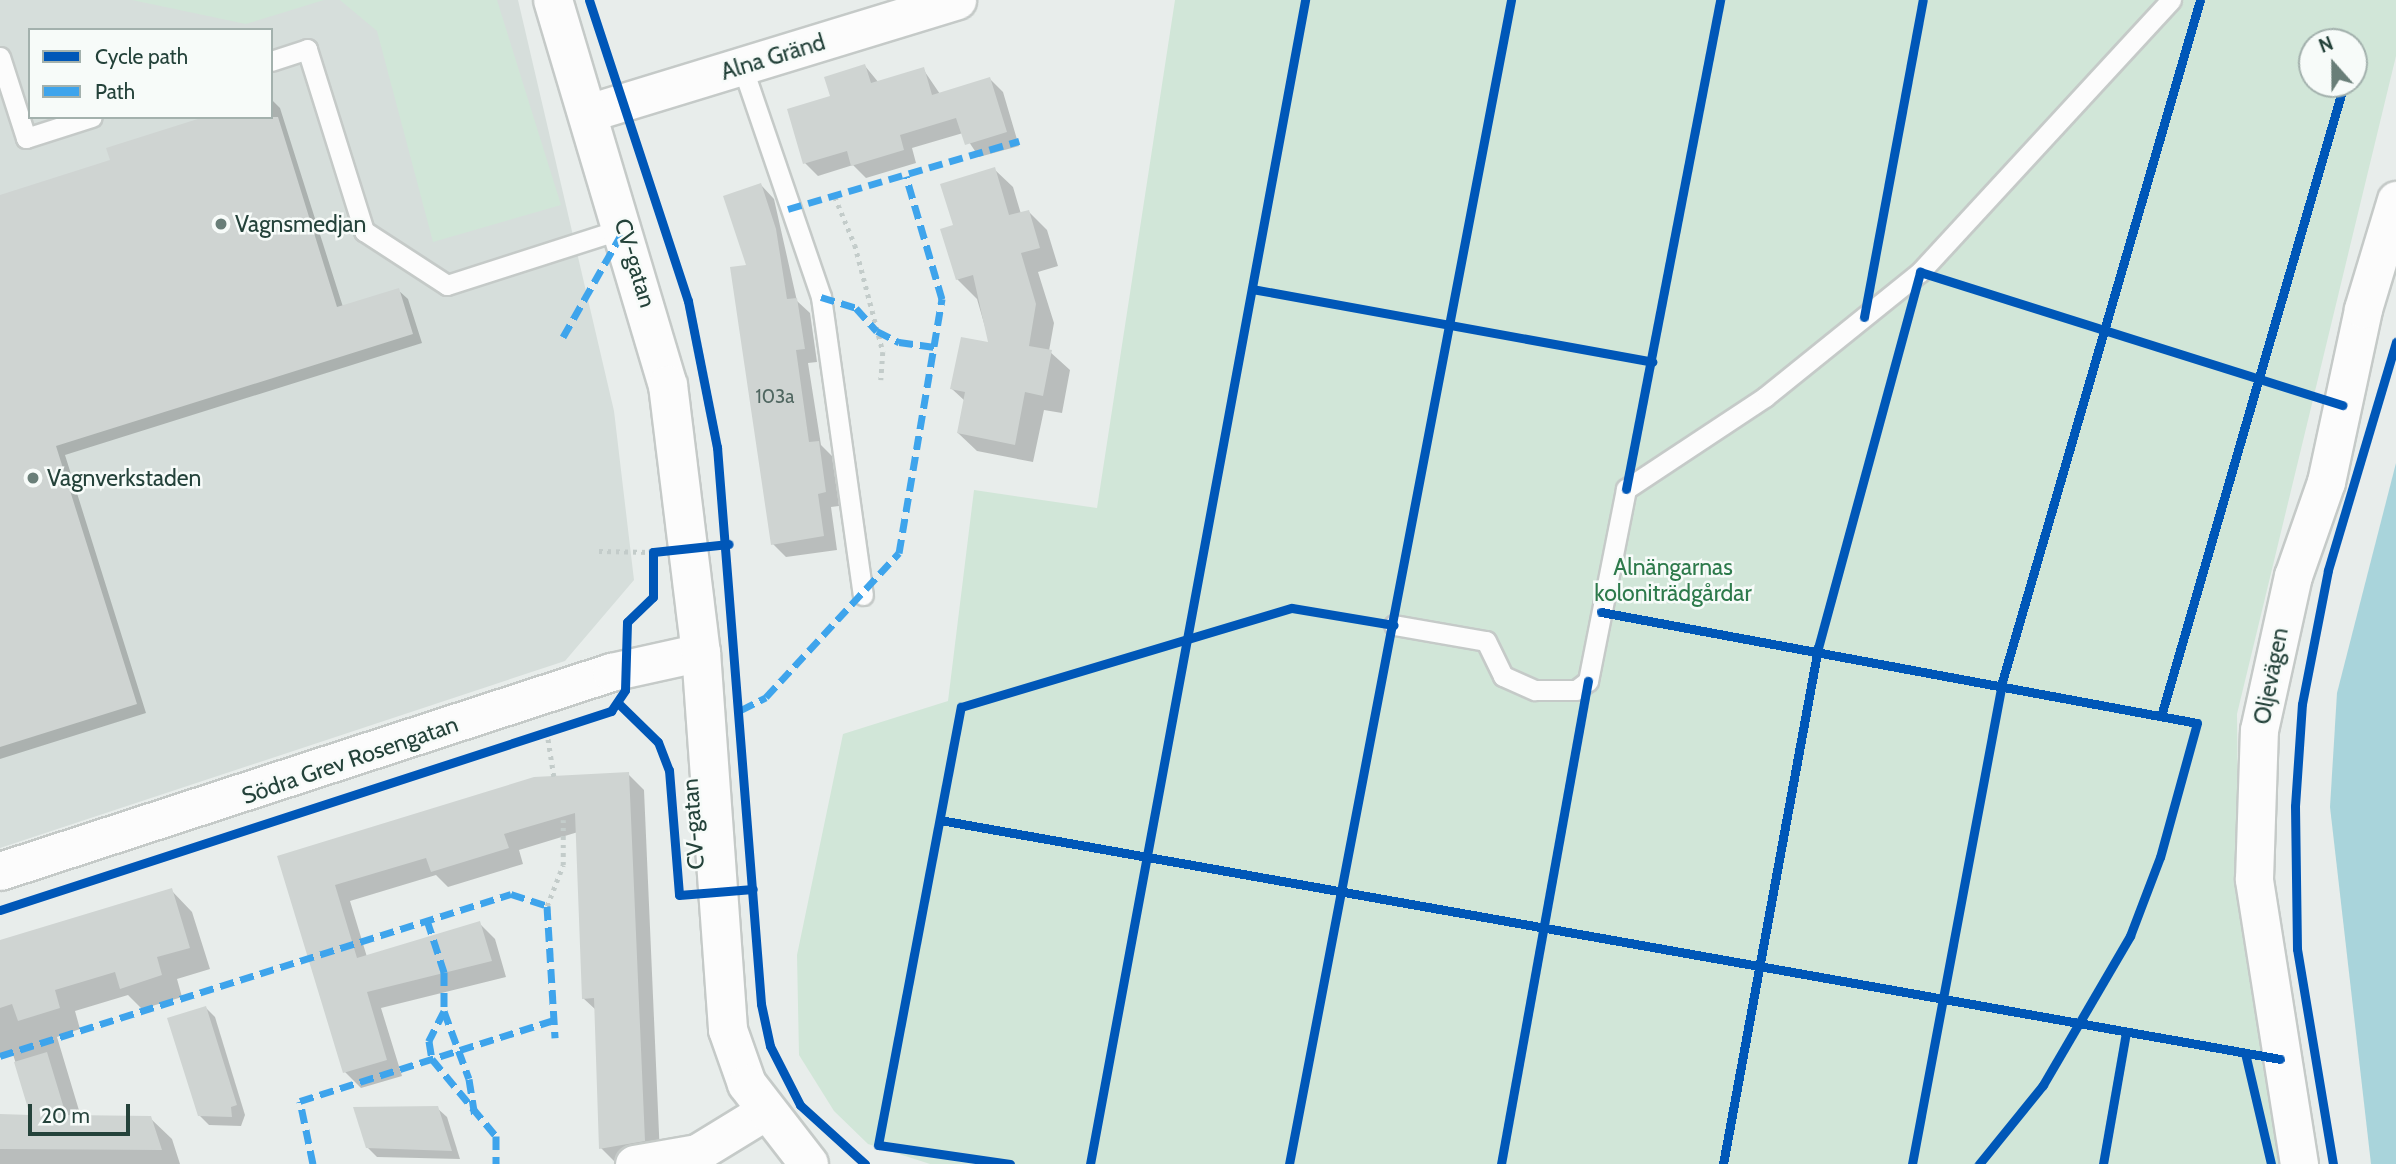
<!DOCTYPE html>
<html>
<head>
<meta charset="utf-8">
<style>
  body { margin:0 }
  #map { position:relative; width:2396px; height:1164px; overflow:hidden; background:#e8edeb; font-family:Cabin,sans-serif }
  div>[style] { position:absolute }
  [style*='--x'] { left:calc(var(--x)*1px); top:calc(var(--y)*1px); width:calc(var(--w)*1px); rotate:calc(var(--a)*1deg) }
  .built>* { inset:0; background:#d6dedb }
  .green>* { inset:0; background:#d1e6d8 }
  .water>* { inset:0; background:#a9d4db }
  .shadow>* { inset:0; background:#0003 }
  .building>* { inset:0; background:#cfd4d2 }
  .path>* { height:4.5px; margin-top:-2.25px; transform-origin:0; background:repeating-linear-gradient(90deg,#c3ccca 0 3.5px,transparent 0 8.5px) }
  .roads { filter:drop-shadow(2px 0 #c5cac8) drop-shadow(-2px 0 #c5cac8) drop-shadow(0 2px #c5cac8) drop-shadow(0 -2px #c5cac8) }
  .lane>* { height:19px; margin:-9.5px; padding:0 9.5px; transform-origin:9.5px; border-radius:9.5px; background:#fcfcfc }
  .street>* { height:37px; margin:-18.5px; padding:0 18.5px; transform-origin:18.5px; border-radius:18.5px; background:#fcfcfc }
  .secondary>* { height:38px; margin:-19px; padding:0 19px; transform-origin:19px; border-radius:19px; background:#fcfcfc }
  .quiet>* { height:7px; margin-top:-3.5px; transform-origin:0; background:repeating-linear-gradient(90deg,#3ea4ec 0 14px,transparent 0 21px) }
  .cycleway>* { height:9px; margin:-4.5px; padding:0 4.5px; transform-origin:4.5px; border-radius:4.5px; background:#0057b8 }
  .dots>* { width:19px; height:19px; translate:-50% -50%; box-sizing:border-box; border:4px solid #f7fbf9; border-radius:50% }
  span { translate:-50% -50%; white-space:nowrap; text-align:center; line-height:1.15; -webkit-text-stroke:5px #f7fbf9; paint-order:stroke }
  .number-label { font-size:19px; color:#506761 }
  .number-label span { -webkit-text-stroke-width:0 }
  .street-label { font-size:23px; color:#24423a }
  .poi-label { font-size:23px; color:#24423a }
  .left { translate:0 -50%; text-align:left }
  .park-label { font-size:23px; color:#2d7a4b }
  .legend { position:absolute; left:28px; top:28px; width:245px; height:91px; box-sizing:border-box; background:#f7fbf9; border:2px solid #a3b1ad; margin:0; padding:9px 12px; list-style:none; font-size:21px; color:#24423a }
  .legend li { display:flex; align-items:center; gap:14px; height:35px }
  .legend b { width:35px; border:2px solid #a3b1ad }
  .north { position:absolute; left:2298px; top:28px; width:70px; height:70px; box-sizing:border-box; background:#f7fbf9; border:2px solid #a3b1ad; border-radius:50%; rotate:339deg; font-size:19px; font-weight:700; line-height:28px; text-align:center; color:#24423a }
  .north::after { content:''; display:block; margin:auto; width:24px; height:32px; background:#697e78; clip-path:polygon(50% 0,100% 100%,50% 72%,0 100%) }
  .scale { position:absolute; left:28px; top:1104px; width:102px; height:32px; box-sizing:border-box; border:4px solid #24423a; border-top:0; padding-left:9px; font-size:21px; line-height:24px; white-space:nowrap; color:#24423a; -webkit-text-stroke:5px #f7fbf9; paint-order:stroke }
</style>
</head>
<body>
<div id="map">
  <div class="built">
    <div style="clip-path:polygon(evenodd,0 0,518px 0,614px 411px,634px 580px,565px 661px,0 848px,0 0,30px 30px,271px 30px,271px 117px,30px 117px,30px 30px)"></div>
  </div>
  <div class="green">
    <div style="clip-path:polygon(132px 0,324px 0,246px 24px)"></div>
    <div style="clip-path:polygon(340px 0,497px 0,561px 205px,433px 242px,377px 31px)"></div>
    <div style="clip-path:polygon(evenodd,1175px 0,2396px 0,2396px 56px,2237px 714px,2239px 909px,2281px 1164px,930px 1164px,868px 1144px,834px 1111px,799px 1055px,797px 955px,843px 734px,948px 701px,974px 490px,1097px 508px,1175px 0,2312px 42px,2354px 42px,2354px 84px,2312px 84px,2312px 42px)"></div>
  </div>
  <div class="water">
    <div style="clip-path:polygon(2396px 463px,2396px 1164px,2371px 1164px,2330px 807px,2337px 693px)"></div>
  </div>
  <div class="shadow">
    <div style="clip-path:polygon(865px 66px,879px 83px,923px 69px,940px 94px,990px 79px,1003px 92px,1019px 146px,979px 157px,963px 133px,912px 148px,916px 163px,866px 178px,853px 165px,818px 176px,805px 163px,832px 97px)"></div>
    <div style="clip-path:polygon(271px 99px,280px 108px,343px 307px,398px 290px,408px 299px,422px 343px,65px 455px,146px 713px,0 759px,0 196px,271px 117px)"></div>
    <div style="clip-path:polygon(994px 169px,1013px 187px,1021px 214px,1028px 211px,1047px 230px,1058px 266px,1038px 272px,1054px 323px,1049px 351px,1070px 370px,1062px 413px,1044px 410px,1033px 462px,977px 451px,958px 433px,965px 401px,952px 389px,990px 344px,977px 299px,957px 279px,955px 226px)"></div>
    <div style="clip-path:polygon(761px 185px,774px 199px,797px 301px,810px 313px,817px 362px,808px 363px,821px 445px,832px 456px,839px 506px,831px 507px,837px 550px,786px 557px,773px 544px,748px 267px)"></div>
    <div style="clip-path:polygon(628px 774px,644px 790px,660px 1156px,617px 1164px,601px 1148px,596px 1010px,583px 998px,578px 832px,519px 850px,523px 864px,448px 887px,436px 875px,350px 901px,367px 957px,479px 923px,495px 939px,506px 977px,381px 1008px,402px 1076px,361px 1088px,345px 1072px,280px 857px)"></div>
    <div style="clip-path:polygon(171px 890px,192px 912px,210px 969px,177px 979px,182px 997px,142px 1009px,128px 995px,75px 1011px,80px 1029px,57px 1037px,81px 1117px,150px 1118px,172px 1139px,180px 1164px,0 1164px,0 1116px,32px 1116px,12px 1051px,0 1055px,0 942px)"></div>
    <div style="clip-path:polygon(206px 1008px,215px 1017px,245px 1115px,241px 1126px,209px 1125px,199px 1115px)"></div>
    <div style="clip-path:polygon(437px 1108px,447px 1117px,460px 1159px,377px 1157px,367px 1147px)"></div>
  </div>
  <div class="building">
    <div style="clip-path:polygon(865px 64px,871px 83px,924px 67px,932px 95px,990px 77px,1007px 132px,965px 145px,956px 118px,900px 135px,904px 150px,851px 166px,847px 151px,803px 164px,787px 109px,830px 96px,824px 77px)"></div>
    <div style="clip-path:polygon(204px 117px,278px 117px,337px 307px,399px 288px,413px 334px,56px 446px,137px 704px,0 747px,0 195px,110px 160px,106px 148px)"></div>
    <div style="clip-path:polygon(995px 167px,1009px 215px,1029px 210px,1040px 248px,1021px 253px,1036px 304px,1029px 346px,1052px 350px,1043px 396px,1025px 392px,1015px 445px,957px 433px,965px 392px,950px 389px,961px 337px,988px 342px,973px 275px,956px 280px,940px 229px,953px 225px,940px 184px)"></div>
    <div style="clip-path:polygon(761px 183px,776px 229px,787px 299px,797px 298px,805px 349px,796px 350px,809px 442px,819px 441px,826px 492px,818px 494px,824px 536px,771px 545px,730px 267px,746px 265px,723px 196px)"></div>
    <div style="clip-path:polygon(629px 772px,645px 1141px,599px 1149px,594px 998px,582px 999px,575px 813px,504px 834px,509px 848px,431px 872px,426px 858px,335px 885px,357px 958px,480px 921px,492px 961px,367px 992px,387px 1060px,343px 1073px,277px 856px,534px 777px)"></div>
    <div style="clip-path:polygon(172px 888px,190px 948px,157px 957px,162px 975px,120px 989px,115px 972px,55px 990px,60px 1008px,18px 1021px,12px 1004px,0 1008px,0 940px)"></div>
    <div style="clip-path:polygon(206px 1006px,237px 1105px,231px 1107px,232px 1117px,198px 1116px,167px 1018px)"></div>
    <div style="clip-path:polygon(47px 1052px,66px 1115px,151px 1116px,162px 1150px,0 1149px,0 1114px,30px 1115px,14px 1062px)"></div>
    <div style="clip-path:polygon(438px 1106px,452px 1151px,366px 1148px,353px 1107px)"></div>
  </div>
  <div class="path">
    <div style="--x:835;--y:197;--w:52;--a:67.4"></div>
    <div style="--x:855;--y:245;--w:111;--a:75.3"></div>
    <div style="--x:883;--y:352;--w:28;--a:94"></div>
    <div style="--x:599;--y:551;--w:53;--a:1.1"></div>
    <div style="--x:547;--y:731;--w:46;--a:81.2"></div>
    <div style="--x:547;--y:906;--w:44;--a:-68.7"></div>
    <div style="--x:563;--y:865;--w:45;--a:-90"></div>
  </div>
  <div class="roads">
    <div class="lane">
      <div style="--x:0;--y:57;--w:85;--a:72.2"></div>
      <div style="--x:26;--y:138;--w:69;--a:-17.7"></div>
      <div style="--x:271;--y:61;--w:38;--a:-18"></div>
      <div style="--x:307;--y:49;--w:191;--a:72.6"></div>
      <div style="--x:364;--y:231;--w:99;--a:33"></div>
      <div style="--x:447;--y:285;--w:187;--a:-17.8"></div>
      <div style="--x:742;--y:66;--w:244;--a:71.1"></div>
      <div style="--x:821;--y:297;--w:301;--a:82"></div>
      <div style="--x:1394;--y:625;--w:93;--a:9.9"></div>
      <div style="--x:1486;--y:641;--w:39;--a:64"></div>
      <div style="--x:1503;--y:676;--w:35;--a:24"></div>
      <div style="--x:1535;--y:690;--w:41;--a:0"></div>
      <div style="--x:1576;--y:690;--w:15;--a:-37"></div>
      <div style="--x:1588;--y:681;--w:196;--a:-78.8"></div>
      <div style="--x:1626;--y:489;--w:167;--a:-33.5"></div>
      <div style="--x:1765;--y:397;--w:199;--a:-38.9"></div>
      <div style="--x:1920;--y:272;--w:370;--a:-47.3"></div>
    </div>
    <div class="street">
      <div style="--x:588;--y:113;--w:386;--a:-17"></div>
      <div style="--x:0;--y:871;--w:643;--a:-18.04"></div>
      <div style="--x:611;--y:672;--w:92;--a:-12.5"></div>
      <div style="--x:634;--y:1164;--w:64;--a:-9.9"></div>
      <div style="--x:697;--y:1153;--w:79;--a:-31.5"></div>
      <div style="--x:2299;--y:1164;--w:289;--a:-99"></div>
      <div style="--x:2254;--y:879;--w:149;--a:-88.1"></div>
      <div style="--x:2259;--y:730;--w:158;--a:-77.6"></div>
      <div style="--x:2293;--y:576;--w:100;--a:-70.7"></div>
      <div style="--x:2326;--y:482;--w:177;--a:-77.9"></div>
      <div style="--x:2363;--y:309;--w:114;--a:-73.2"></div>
    </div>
    <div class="secondary">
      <div style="--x:553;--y:0;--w:402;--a:73.4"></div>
      <div style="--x:668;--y:385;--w:269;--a:83"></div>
      <div style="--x:701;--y:652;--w:379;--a:85.9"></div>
      <div style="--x:728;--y:1030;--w:57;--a:70.6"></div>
      <div style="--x:747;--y:1084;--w:101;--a:52.2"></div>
    </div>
  </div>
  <div class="quiet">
    <div style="--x:788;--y:209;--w:241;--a:-16.4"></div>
    <div style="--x:821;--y:297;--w:37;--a:17"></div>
    <div style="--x:856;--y:308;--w:31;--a:48"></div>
    <div style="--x:877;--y:331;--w:25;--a:27"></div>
    <div style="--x:899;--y:342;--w:36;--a:8"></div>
    <div style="--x:563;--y:337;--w:125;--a:-60.4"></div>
    <div style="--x:741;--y:710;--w:28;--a:-27"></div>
    <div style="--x:766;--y:697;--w:196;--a:-47.3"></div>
    <div style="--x:899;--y:553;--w:258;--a:-80.4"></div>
    <div style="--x:942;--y:299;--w:128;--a:-106.3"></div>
    <div style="--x:427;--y:920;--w:55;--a:71.9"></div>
    <div style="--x:444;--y:972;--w:39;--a:90"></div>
    <div style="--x:444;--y:1011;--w:72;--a:69.8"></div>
    <div style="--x:469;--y:1079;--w:36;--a:81"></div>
    <div style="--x:444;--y:1011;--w:34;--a:117"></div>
    <div style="--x:429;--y:1041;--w:18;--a:81"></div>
    <div style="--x:432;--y:1059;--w:100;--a:50.3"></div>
    <div style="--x:496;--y:1136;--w:28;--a:90"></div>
    <div style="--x:0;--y:1056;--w:536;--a:-17.59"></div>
    <div style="--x:511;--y:894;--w:38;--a:18"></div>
    <div style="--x:547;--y:906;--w:132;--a:86.5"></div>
    <div style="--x:313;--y:1164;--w:64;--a:-101.7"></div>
    <div style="--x:300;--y:1101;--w:267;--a:-17.7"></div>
  </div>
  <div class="cycleway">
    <div style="--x:589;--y:0;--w:317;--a:71.8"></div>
    <div style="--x:688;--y:301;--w:149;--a:78.8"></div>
    <div style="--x:717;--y:447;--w:559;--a:85.48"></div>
    <div style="--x:761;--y:1004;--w:43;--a:77.9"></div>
    <div style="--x:770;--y:1046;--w:66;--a:63"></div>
    <div style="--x:800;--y:1105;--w:88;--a:42.2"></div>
    <div style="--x:1252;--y:289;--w:407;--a:10.3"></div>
    <div style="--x:1864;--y:317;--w:322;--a:-79.5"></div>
    <div style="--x:1626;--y:489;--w:498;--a:-79.1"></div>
    <div style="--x:1601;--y:612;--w:606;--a:10.55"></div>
    <div style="--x:2197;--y:723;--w:139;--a:105.4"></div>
    <div style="--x:2160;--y:857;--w:85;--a:110.8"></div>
    <div style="--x:2130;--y:936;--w:173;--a:120.3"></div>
    <div style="--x:2043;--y:1085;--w:102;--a:129"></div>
    <div style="--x:619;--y:704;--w:54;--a:44.3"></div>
    <div style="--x:658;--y:742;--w:30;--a:69"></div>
    <div style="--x:669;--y:770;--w:125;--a:85.4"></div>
    <div style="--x:679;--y:895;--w:74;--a:-4.6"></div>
    <div style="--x:2161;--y:716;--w:658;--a:-73.85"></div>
    <div style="--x:940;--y:820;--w:1361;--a:10.11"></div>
    <div style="--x:0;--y:910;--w:643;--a:-18.04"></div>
    <div style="--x:611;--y:711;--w:25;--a:-56"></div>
    <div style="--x:625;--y:690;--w:68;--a:-88.3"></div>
    <div style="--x:627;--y:622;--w:36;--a:-44"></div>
    <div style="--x:653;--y:597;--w:45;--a:-90"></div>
    <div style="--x:653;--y:552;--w:76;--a:-6"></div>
    <div style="--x:2245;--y:1053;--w:114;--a:76.8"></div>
    <div style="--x:1010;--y:1164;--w:133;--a:-171.8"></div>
    <div style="--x:878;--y:1145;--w:446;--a:-79.3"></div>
    <div style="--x:961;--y:707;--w:345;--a:-16.7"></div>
    <div style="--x:1292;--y:608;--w:103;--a:9.5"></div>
    <div style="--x:1090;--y:1164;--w:1184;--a:-79.53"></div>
    <div style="--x:1289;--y:1164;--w:1185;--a:-79.2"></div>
    <div style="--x:1501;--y:1164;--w:491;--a:-79.8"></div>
    <div style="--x:1723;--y:1164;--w:525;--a:-79.57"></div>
    <div style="--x:1818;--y:648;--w:390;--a:-74.8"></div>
    <div style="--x:1920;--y:272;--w:443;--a:17.5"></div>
    <div style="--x:1912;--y:1164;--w:490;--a:-79.4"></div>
    <div style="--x:2002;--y:682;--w:710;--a:-73.81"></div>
    <div style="--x:2103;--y:1164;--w:134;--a:-80.1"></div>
    <div style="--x:2333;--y:1164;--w:218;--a:-99.5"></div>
    <div style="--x:2297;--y:949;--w:143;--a:-90.8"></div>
    <div style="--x:2295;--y:806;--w:102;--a:-86.1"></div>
    <div style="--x:2302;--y:704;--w:136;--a:-79"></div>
    <div style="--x:2328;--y:570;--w:238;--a:-73.4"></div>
  </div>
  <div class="dots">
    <div style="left:221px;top:224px;background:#697e78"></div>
    <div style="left:33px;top:478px;background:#697e78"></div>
  </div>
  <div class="number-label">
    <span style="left:775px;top:397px">103a</span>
  </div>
  <div class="street-label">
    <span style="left:773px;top:57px;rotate:-17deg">Alna Gränd</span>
    <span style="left:635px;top:263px;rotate:73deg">CV-gatan</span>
    <span style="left:2271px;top:676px;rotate:-79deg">Oljevägen</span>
    <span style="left:350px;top:760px;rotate:-19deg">Södra Grev Rosengatan</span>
    <span style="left:693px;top:824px;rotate:-94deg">CV-gatan</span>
  </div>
  <div class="poi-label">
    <span class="left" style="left:235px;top:224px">Vagnsmedjan</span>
    <span class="left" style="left:47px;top:478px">Vagnverkstaden</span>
  </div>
  <div class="park-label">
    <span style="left:1673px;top:580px">Alnängarnas<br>koloniträdgårdar</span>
  </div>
  <ul class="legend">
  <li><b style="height:9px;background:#0057b8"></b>Cycle path</li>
  <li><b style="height:9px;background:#3ea4ec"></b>Path</li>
  </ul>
  <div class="north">N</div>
  <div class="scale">20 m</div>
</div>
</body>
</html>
